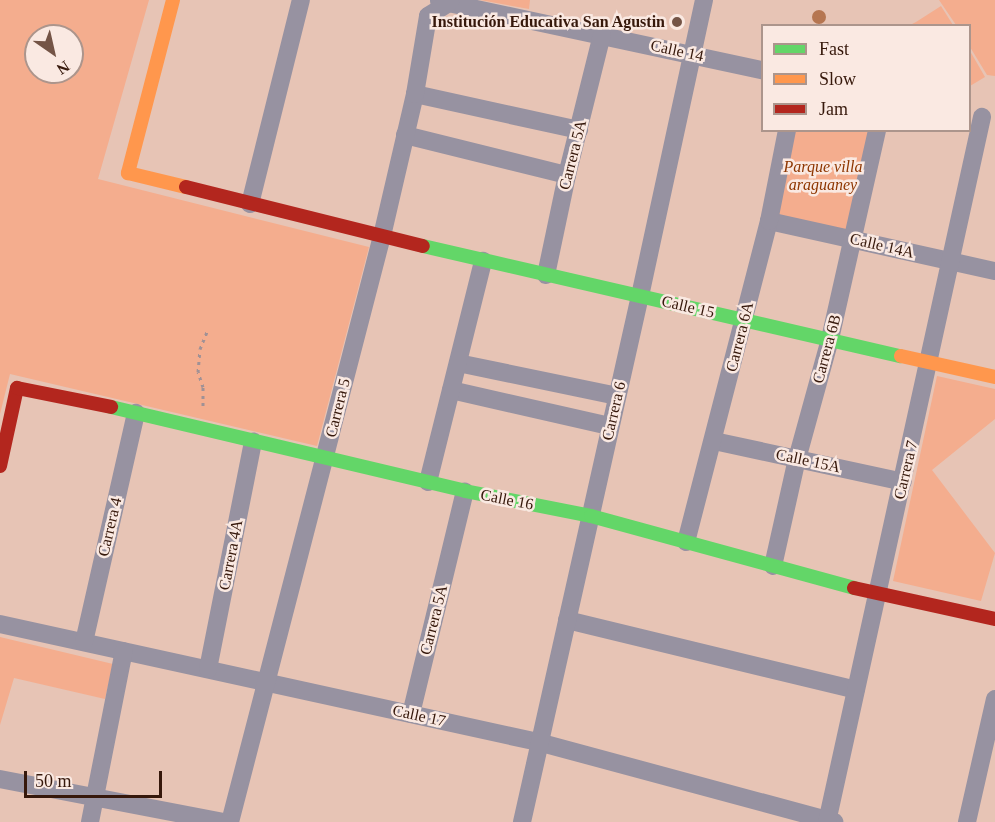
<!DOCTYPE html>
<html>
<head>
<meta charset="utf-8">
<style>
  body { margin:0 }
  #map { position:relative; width:995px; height:822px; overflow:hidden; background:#e7c4b5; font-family:"Times New Roman",serif }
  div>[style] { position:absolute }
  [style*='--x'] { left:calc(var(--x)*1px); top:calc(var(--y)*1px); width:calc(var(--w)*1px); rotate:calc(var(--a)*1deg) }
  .green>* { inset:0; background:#f4ad8e }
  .path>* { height:3px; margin-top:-1.5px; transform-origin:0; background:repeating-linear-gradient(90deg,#a09195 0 3px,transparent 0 7.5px) }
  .street>* { height:18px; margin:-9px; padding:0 9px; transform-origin:9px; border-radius:9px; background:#9792a1 }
  .fast>* { height:14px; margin:-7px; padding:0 7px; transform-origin:7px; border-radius:7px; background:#63d668 }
  .slow>* { height:14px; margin:-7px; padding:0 7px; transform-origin:7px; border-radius:7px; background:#ff974d }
  .jam>* { height:14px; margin:-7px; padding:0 7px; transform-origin:7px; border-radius:7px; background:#b3261e }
  .trees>* { width:14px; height:14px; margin:-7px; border-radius:50%; background:#b67651 }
  .dots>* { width:16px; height:16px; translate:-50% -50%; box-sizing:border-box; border:3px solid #fae9e2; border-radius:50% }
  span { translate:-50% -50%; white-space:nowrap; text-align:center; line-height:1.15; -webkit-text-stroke:5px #fae9e2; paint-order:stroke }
  .poi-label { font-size:16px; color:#36180b; font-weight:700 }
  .right { translate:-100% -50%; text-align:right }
  .street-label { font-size:16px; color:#36180b }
  .park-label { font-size:16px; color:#8e3600; font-style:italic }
  .legend { position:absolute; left:761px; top:24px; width:210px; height:108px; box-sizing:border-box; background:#fae9e2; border:2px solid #ac958c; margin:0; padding:8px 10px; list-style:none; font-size:18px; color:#36180b }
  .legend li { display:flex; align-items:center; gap:12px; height:30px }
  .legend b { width:30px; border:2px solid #ac958c }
  .north { position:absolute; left:24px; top:24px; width:60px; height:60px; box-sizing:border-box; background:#fae9e2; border:2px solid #ac958c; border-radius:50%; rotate:146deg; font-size:16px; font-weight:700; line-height:24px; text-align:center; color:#36180b }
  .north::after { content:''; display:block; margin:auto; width:21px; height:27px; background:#745446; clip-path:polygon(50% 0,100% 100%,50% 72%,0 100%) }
  .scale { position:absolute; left:24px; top:771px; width:138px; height:27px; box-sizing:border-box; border:3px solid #36180b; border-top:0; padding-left:8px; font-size:18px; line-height:21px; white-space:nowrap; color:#36180b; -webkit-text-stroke:4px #fae9e2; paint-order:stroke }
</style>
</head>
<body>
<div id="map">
  <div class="green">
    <div style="clip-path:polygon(evenodd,0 0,149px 0,98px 179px,369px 247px,317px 446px,10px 374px,0 414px,0 0,36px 36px,72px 36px,72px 72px,36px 72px,36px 36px)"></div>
    <div style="clip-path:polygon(480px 0,530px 0,529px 9px)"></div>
    <div style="clip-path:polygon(939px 0,995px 0,995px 76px,987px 75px,970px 47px,970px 26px,956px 25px)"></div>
    <div style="clip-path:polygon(941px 6px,953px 25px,910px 25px,916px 22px)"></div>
    <div style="clip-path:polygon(970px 51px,985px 77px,970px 86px)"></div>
    <div style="clip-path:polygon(794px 131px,872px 131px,850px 233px,776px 216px)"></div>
    <div style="clip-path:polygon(937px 376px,995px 389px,995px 419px,932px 470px,995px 553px,981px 601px,893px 581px)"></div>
    <div style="clip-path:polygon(0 637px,113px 664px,105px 699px,14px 678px,0 725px)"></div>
  </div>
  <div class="path">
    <div style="--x:203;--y:406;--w:19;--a:-90"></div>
    <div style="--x:203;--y:387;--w:16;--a:-108"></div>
    <div style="--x:198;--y:372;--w:23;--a:-85"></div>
    <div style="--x:200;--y:349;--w:22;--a:-68"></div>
  </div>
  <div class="street">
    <div style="--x:439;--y:1;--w:330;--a:12.1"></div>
    <div style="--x:415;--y:94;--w:168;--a:12.4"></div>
    <div style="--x:405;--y:135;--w:167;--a:13.9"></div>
    <div style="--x:250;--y:204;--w:210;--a:-76"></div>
    <div style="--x:769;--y:221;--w:231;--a:12.5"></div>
    <div style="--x:546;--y:275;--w:102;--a:-78.1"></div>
    <div style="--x:567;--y:175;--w:144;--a:-76"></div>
    <div style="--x:458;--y:363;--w:162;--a:11.7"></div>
    <div style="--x:451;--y:390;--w:163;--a:12.8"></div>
    <div style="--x:714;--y:441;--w:193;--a:12.2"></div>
    <div style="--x:428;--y:482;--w:228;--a:-76"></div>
    <div style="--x:686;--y:542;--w:332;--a:-75.5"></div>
    <div style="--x:769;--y:221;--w:93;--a:-78.8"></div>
    <div style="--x:773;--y:566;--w:110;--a:-77.4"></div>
    <div style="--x:797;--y:459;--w:124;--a:-74.6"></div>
    <div style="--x:830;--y:339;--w:214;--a:-77.3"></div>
    <div style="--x:567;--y:620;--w:297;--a:13.6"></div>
    <div style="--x:0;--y:624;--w:551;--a:12.37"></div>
    <div style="--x:538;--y:742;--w:307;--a:15.1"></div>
    <div style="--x:84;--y:642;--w:235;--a:-77.2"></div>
    <div style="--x:208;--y:669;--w:232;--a:-78.8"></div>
    <div style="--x:411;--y:714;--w:229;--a:-76.4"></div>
    <div style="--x:0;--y:779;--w:228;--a:10.9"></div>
    <div style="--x:90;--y:822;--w:174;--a:-78.8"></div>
    <div style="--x:230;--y:822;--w:605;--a:-75.46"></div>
    <div style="--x:382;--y:236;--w:146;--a:-76.9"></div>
    <div style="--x:415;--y:94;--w:79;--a:-80.5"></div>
    <div style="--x:428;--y:16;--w:26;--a:-32"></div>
    <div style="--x:522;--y:822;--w:539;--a:-77.36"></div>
    <div style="--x:640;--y:296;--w:303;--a:-77.8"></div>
    <div style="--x:827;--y:822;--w:722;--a:-77.6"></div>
    <div style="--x:967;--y:822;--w:126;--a:-77.2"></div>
  </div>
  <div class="fast">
    <div style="--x:423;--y:246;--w:490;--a:13"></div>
    <div style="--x:111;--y:407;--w:364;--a:13.3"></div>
    <div style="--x:465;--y:491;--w:128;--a:11.2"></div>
    <div style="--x:591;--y:516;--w:273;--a:15.3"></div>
  </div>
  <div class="slow">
    <div style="--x:173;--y:0;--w:179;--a:104.6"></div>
    <div style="--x:128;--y:173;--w:60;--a:13.6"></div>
    <div style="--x:901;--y:356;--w:96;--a:12.6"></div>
  </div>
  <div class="jam">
    <div style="--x:186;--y:187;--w:244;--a:14"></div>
    <div style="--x:0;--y:466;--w:80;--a:-77.7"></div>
    <div style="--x:17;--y:388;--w:96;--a:11.4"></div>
    <div style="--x:854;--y:588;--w:144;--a:12.4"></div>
  </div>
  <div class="trees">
    <div style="left:819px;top:17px"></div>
  </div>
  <div class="dots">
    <div style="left:677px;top:22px;background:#745446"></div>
  </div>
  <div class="poi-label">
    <span class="right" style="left:665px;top:22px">Institución Educativa San Agustin</span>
  </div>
  <div class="street-label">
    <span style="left:677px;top:51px;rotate:12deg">Calle 14</span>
    <span style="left:573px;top:155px;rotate:-76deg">Carrera 5A</span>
    <span style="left:882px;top:246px;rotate:13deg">Calle 14A</span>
    <span style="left:688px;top:307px;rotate:13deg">Calle 15</span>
    <span style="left:740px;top:337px;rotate:-76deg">Carrera 6A</span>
    <span style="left:827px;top:349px;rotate:-75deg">Carrera 6B</span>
    <span style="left:338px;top:408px;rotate:-76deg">Carrera 5</span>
    <span style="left:614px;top:411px;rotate:-77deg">Carrera 6</span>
    <span style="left:808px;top:461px;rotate:12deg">Calle 15A</span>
    <span style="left:906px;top:470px;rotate:-77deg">Carrera 7</span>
    <span style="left:507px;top:500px;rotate:11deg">Calle 16</span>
    <span style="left:110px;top:527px;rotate:-77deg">Carrera 4</span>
    <span style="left:231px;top:555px;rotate:-79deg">Carrera 4A</span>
    <span style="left:434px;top:620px;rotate:-76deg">Carrera 5A</span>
    <span style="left:419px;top:716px;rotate:12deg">Calle 17</span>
  </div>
  <div class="park-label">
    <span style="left:823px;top:176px">Parque villa<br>araguaney</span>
  </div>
  <ul class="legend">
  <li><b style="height:8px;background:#63d668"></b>Fast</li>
  <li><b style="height:8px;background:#ff974d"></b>Slow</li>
  <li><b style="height:8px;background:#b3261e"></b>Jam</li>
  </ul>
  <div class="north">N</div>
  <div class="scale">50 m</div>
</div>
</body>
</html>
